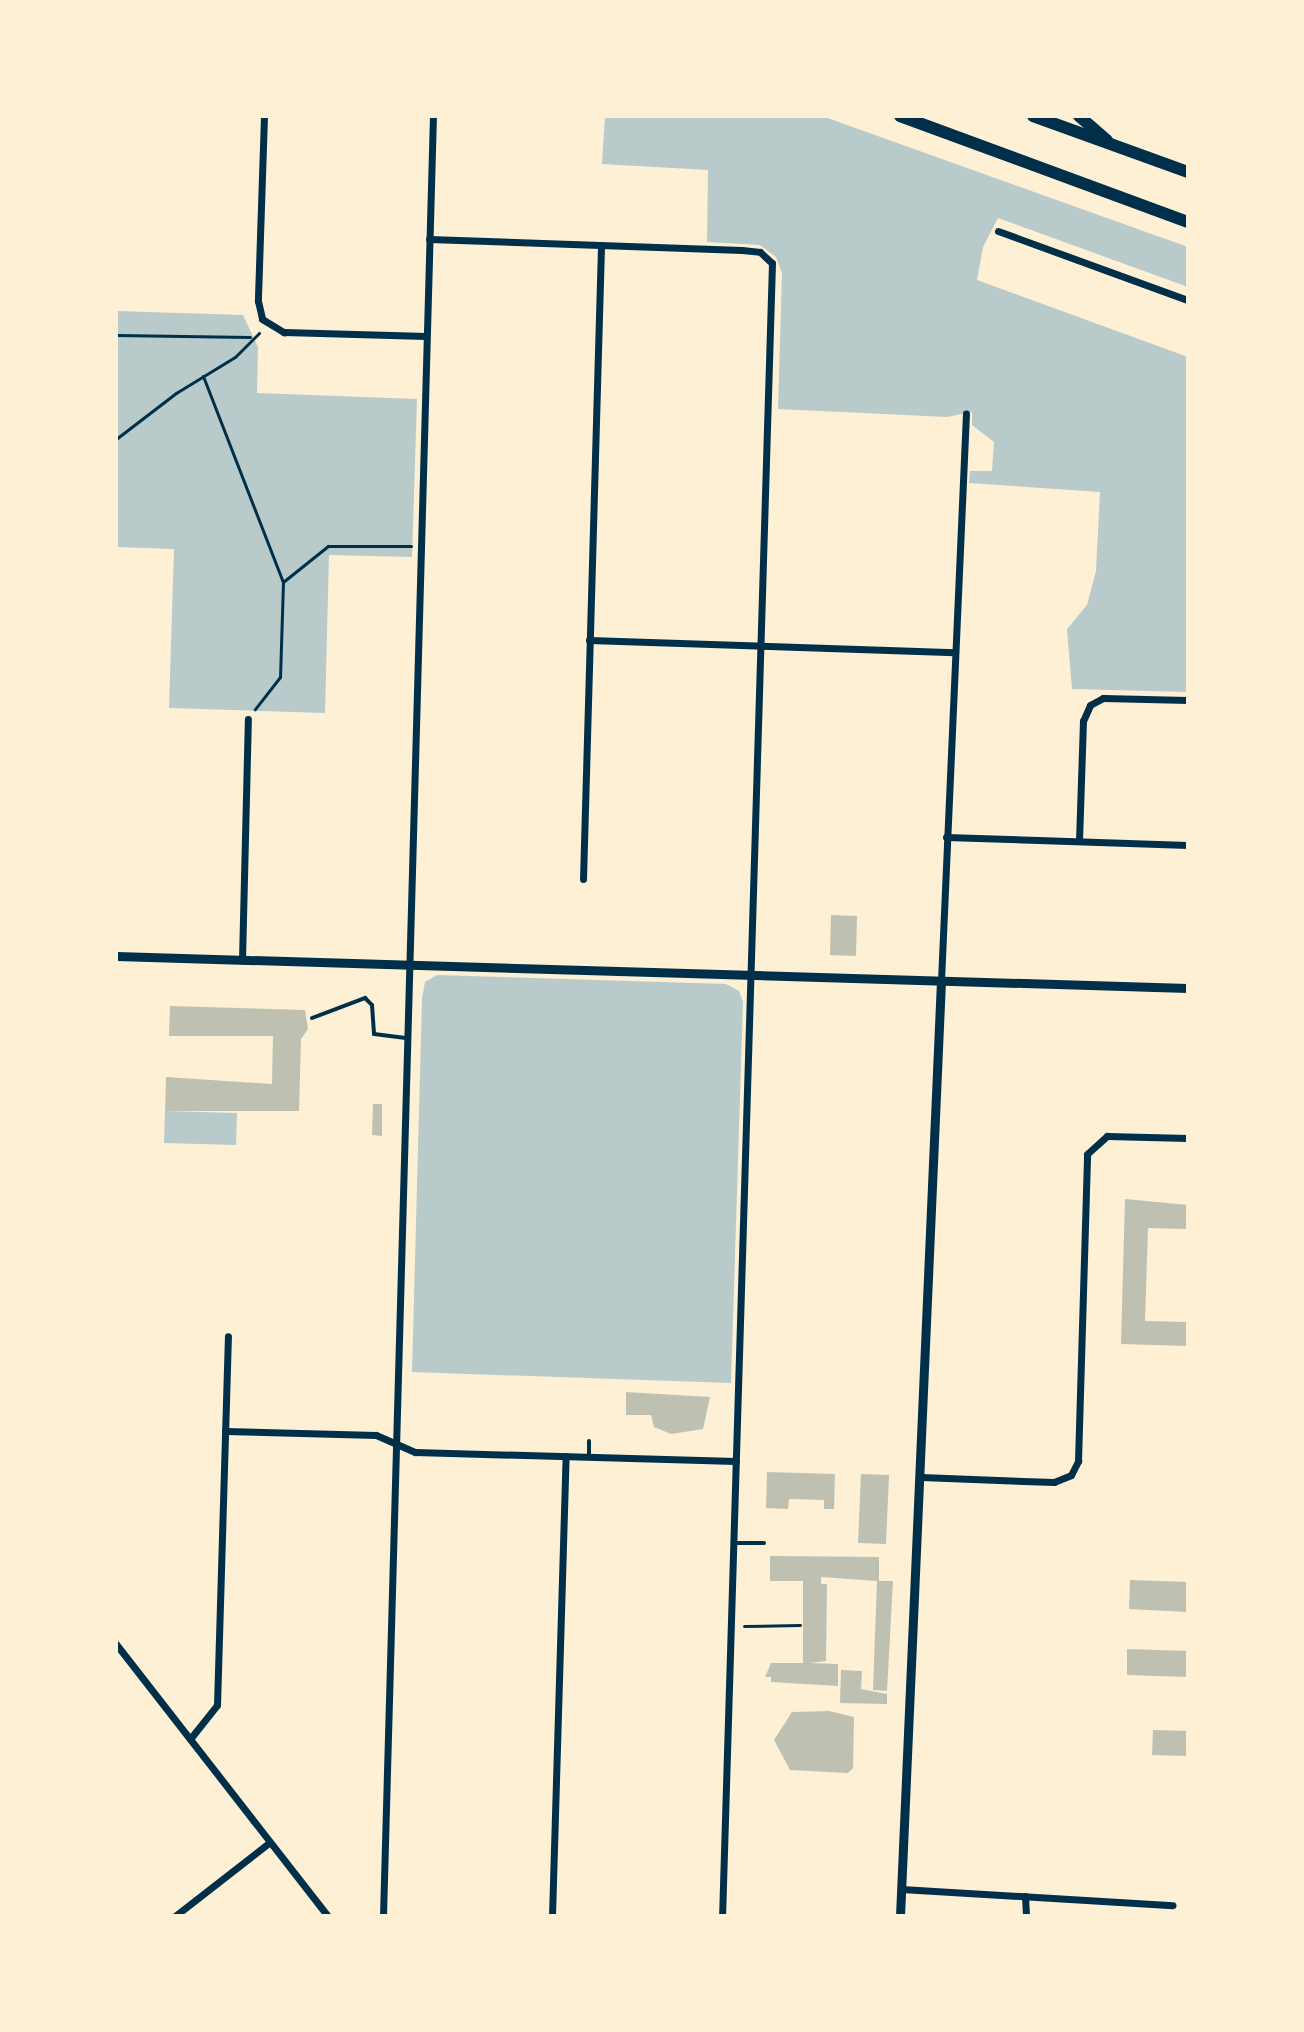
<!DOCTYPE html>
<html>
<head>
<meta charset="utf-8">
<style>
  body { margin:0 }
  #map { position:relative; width:1304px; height:2032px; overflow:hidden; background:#fdf0d5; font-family:Ubuntu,sans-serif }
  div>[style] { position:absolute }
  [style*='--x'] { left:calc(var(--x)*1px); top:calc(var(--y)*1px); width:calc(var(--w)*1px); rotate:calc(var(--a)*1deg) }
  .green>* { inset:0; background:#b9caca }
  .building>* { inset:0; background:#bec0b2 }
  .path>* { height:3px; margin:-1.5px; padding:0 1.5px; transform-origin:1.5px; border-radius:1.5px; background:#003049 }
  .service>* { height:4px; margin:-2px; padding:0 2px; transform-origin:2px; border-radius:2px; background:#003049 }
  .minor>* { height:7px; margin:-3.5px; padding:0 3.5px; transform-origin:3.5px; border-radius:3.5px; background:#003049 }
  .tertiary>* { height:9px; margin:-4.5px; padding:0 4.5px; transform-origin:4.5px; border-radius:4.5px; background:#003049 }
  .motorway>* { height:12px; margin:-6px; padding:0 6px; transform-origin:6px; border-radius:6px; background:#003049 }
  span { translate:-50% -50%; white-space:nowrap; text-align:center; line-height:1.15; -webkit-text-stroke:8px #fdf0d5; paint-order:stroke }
  .frame { position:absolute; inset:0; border:118px solid #fdf0d5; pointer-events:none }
</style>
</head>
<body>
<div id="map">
  <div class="green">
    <div style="clip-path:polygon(605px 116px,822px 116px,1188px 247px,1188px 287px,998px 218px,983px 247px,977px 280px,1188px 357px,1188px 692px,1072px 689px,1067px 629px,1087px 605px,1096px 571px,1100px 492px,969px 483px,970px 471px,992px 471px,994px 442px,972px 425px,972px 412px,947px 417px,778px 409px,782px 273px,776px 257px,760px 245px,707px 242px,708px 170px,602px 164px)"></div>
    <div style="clip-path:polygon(116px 311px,243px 315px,258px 347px,257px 393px,417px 399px,412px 557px,329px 555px,325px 713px,169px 708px,174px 549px,116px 547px)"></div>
    <div style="clip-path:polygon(437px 975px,726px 984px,739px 991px,743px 1002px,731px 1383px,412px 1372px,422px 999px,425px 982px)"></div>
    <div style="clip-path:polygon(165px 1111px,237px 1113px,236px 1145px,164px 1143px)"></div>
  </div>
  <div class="building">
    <div style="clip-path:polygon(831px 915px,857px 916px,856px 956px,830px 955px)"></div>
    <div style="clip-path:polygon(170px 1006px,305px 1010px,308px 1029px,301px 1039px,299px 1111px,165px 1111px,166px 1077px,272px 1084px,273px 1036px,169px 1036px)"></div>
    <div style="clip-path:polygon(373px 1104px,382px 1104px,382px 1136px,372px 1135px)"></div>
    <div style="clip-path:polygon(1125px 1199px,1188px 1205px,1188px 1229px,1148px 1228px,1145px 1321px,1188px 1322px,1188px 1346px,1121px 1344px)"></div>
    <div style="clip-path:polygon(626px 1392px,710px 1397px,703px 1429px,671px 1434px,654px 1427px,651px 1415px,626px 1415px)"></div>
    <div style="clip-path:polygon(767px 1472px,835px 1474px,834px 1509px,824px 1509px,824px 1500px,789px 1499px,788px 1509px,766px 1508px)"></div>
    <div style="clip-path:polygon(861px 1474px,889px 1475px,886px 1544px,858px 1543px)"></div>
    <div style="clip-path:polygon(770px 1556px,879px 1557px,879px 1581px,893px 1581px,887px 1691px,873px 1690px,877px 1581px,821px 1577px,821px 1584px,827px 1584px,826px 1661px,810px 1663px,838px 1664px,838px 1686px,771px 1682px,771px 1677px,765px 1677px,771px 1663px,803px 1663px,803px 1581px,770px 1581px)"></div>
    <div style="clip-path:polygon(1130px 1580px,1188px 1582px,1188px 1612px,1129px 1609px)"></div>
    <div style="clip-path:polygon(1127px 1649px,1188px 1651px,1188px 1677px,1127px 1675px)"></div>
    <div style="clip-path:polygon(841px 1670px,862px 1671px,861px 1689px,887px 1694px,887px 1704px,840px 1703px)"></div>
    <div style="clip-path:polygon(829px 1711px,854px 1717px,853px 1768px,848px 1773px,790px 1770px,774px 1740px,792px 1712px)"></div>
    <div style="clip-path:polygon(1153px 1730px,1188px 1731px,1188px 1756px,1152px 1755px)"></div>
  </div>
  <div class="path">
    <div style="--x:116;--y:335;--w:134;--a:0.9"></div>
    <div style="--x:203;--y:376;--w:221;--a:68.8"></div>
    <div style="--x:283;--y:582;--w:95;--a:91.8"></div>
    <div style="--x:280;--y:677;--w:41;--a:128"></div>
    <div style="--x:116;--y:439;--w:76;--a:-37.5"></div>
    <div style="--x:176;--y:393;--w:69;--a:-31.4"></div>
    <div style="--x:235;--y:357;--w:34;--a:-45"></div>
    <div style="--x:283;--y:582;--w:58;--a:-38.7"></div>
    <div style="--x:328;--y:546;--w:83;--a:0"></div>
    <div style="--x:744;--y:1626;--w:56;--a:-1"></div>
  </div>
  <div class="service">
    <div style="--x:312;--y:1018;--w:57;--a:-20.7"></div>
    <div style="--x:365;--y:998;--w:10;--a:45"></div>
    <div style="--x:372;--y:1005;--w:29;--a:86"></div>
    <div style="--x:374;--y:1034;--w:34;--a:7"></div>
    <div style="--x:589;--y:1457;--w:16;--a:-90"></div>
    <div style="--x:735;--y:1543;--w:29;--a:0"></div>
  </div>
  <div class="minor">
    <div style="--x:264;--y:116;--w:185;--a:91.9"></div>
    <div style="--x:258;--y:301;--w:18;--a:77"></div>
    <div style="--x:262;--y:319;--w:26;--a:31"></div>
    <div style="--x:284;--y:332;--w:142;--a:1.6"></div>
    <div style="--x:998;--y:231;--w:202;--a:20"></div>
    <div style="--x:429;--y:239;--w:313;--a:2"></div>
    <div style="--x:742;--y:250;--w:18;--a:6"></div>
    <div style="--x:760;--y:252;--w:16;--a:43"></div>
    <div style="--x:772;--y:263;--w:1654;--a:91.73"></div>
    <div style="--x:589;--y:640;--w:366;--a:1.9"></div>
    <div style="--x:946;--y:837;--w:242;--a:1.9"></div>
    <div style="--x:1079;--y:841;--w:120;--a:-88.1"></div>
    <div style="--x:1083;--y:721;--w:17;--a:-66"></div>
    <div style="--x:1090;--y:705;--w:15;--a:-28"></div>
    <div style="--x:1103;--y:698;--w:85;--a:1.3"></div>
    <div style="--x:583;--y:879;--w:634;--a:-88.37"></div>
    <div style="--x:242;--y:960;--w:241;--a:-88.6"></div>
    <div style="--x:941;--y:981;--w:568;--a:-87.48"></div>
    <div style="--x:225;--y:1431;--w:151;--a:1.5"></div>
    <div style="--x:376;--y:1435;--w:43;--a:23.6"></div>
    <div style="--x:415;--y:1452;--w:321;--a:1.6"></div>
    <div style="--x:921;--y:1477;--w:133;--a:2.2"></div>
    <div style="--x:1054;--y:1482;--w:18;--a:-22"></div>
    <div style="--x:1071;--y:1475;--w:16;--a:-63"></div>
    <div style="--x:1078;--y:1461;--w:307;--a:-88.3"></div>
    <div style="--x:1087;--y:1154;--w:27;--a:-42"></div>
    <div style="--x:1107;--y:1136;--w:81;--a:1.4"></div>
    <div style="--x:116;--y:1644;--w:345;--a:52.1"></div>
    <div style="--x:190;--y:1739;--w:43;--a:-51.5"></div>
    <div style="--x:217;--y:1705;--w:369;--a:-88.3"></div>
    <div style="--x:901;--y:1889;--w:272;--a:3.4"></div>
    <div style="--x:1025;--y:1896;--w:20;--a:87"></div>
    <div style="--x:175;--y:1916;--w:120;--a:-37.9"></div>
    <div style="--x:383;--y:1916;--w:1801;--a:-88.41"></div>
    <div style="--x:552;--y:1916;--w:460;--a:-88.3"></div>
  </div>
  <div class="tertiary">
    <div style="--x:116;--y:956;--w:1072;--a:1.71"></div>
    <div style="--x:900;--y:1916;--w:936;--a:-87.49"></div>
  </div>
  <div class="motorway">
    <div style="--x:900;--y:116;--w:307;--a:20.2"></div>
    <div style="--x:1033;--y:116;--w:165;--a:19.9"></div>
    <div style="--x:1079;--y:116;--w:37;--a:41"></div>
  </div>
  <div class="frame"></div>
</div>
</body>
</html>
